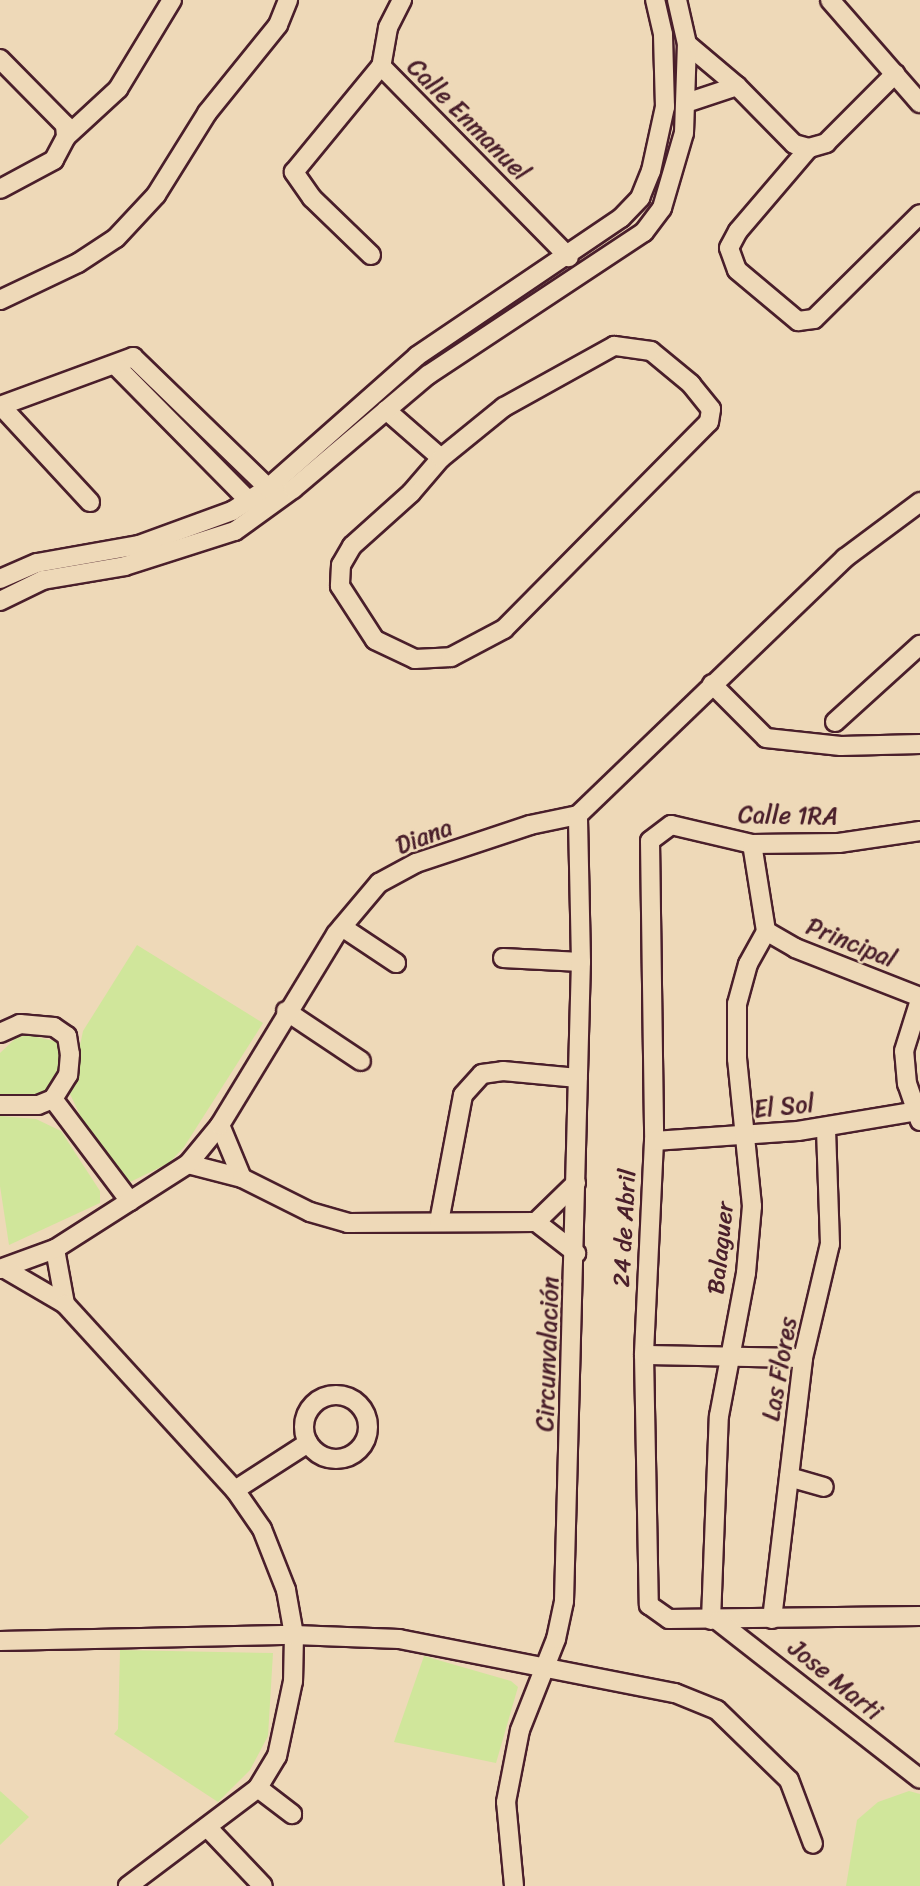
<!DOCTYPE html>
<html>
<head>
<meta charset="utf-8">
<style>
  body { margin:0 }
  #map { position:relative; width:920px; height:1886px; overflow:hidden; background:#eed9b8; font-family:Sriracha,sans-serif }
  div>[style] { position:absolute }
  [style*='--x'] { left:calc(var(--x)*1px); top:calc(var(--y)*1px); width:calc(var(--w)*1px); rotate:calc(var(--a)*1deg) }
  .green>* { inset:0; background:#d0e69b }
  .roads { filter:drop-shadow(2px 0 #4a1f2b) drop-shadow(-2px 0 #4a1f2b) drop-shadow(0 2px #4a1f2b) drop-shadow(0 -2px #4a1f2b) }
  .minor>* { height:18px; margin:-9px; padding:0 9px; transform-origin:9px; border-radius:9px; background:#eed9b8 }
  .minor>.ring { margin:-9px; padding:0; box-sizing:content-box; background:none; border:18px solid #eed9b8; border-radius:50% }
  span { translate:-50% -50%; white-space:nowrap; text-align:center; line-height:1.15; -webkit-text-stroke:5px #eed9b8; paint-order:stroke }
  .street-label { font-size:24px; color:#4a1f2b }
</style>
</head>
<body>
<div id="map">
  <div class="green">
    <div style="clip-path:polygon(137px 945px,263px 1023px,184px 1147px,169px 1163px,126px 1184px,89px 1134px,70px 1094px,83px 1031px)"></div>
    <div style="clip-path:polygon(27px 1035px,59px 1042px,62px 1053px,56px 1080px,51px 1089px,35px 1098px,0 1097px,0 1053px,16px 1038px)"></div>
    <div style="clip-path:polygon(0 1116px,36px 1119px,61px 1131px,100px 1191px,100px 1203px,9px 1245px,0 1186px)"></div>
    <div style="clip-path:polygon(120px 1650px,273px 1653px,268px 1736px,250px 1770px,218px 1802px,114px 1734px,118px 1729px)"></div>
    <div style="clip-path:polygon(424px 1656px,511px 1681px,518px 1687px,496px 1763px,394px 1742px)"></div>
    <div style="clip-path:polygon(0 1791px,29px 1817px,0 1845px)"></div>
    <div style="clip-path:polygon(909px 1791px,920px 1794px,920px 1886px,846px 1886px,857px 1820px,878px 1802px)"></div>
  </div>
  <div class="roads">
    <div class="minor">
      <div style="--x:402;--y:0;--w:31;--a:117"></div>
      <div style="--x:388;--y:28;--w:39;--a:100"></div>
      <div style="--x:381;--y:66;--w:268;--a:45.5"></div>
      <div style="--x:830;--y:0;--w:137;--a:48.9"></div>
      <div style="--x:687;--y:44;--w:65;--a:40"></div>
      <div style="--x:737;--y:86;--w:81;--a:45.5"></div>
      <div style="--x:794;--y:144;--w:16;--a:15"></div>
      <div style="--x:809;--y:148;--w:18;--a:-16"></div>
      <div style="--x:826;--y:143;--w:98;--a:-45"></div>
      <div style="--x:0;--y:59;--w:93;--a:45.4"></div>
      <div style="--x:65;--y:125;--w:12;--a:85"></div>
      <div style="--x:66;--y:137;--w:26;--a:118"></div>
      <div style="--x:54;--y:160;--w:61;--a:151.8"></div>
      <div style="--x:686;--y:103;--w:54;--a:-18.4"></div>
      <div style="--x:66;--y:137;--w:71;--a:-42.7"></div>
      <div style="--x:118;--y:89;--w:104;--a:-58.8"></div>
      <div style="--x:809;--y:148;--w:109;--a:130.5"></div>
      <div style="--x:738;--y:231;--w:19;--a:118"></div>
      <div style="--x:729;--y:248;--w:23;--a:70"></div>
      <div style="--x:737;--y:270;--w:80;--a:39.9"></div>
      <div style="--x:798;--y:321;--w:16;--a:-7"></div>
      <div style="--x:814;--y:319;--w:149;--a:-44.7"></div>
      <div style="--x:371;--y:255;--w:82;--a:-136"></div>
      <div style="--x:312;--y:198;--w:32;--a:-125"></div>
      <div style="--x:294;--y:172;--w:137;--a:-50.6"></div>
      <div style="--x:0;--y:300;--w:86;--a:-25.4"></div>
      <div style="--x:78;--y:263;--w:45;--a:-33.3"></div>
      <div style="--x:116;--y:238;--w:59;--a:-47.1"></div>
      <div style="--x:156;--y:195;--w:97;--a:-58.1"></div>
      <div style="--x:207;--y:113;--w:113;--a:-51.1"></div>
      <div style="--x:278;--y:25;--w:27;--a:-68"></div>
      <div style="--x:115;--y:365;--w:190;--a:45.4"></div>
      <div style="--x:0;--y:406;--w:142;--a:-20.2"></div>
      <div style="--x:133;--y:357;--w:188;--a:44.1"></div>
      <div style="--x:1;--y:406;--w:131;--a:47.2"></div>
      <div style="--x:386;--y:410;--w:73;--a:41.1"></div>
      <div style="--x:441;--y:458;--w:46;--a:130.6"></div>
      <div style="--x:411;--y:493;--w:79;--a:138.1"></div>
      <div style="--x:352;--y:546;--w:22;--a:120"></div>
      <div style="--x:341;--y:565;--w:21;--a:93"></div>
      <div style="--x:340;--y:586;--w:64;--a:57.1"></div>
      <div style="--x:375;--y:640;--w:44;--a:25.4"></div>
      <div style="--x:415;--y:659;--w:36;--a:-3"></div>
      <div style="--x:451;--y:657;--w:60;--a:-27.8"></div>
      <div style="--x:504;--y:629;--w:291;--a:-45.3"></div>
      <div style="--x:709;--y:422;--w:13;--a:-81"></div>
      <div style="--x:711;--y:409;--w:32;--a:-129"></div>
      <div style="--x:691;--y:384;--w:52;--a:-140.5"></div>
      <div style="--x:651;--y:351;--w:37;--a:-172"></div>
      <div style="--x:614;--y:346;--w:126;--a:151"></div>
      <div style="--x:504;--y:407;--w:81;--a:141"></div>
      <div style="--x:0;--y:579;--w:40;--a:-23.4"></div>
      <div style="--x:37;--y:563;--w:104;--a:-10"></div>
      <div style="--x:139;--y:545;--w:99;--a:-20.1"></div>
      <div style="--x:232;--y:511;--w:43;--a:-32.6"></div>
      <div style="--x:268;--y:488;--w:199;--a:-41.5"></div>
      <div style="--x:417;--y:356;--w:246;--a:-34.1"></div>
      <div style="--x:621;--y:218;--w:28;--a:-46"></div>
      <div style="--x:640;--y:198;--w:29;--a:-68"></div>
      <div style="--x:651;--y:171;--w:66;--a:-77.7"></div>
      <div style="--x:665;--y:107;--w:73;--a:-91.6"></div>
      <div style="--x:663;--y:34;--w:35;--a:-103"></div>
      <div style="--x:0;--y:601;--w:48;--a:-26"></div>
      <div style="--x:43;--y:580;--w:83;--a:-9.7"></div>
      <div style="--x:125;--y:566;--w:115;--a:-17.7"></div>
      <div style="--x:235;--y:531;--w:72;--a:-35.9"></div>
      <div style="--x:293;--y:489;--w:177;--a:-40.2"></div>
      <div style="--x:428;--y:375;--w:259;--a:-33.5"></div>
      <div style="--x:644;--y:232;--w:30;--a:-53"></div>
      <div style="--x:662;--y:208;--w:78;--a:-73.7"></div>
      <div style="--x:684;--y:133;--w:89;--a:-88.1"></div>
      <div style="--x:687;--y:44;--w:45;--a:-102.8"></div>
      <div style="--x:712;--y:684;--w:76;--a:45"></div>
      <div style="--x:766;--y:738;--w:75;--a:6.1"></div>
      <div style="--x:841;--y:746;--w:79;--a:-1.5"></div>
      <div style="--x:835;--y:722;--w:115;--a:-42.2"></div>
      <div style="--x:920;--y:831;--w:82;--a:171.6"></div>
      <div style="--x:839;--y:843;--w:87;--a:179.3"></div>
      <div style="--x:752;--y:844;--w:83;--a:-166.8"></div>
      <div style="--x:671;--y:825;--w:26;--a:143"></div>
      <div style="--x:650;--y:841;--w:300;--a:89.2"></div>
      <div style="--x:654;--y:1141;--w:214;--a:92.7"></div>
      <div style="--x:644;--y:1355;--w:250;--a:88.9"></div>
      <div style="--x:649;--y:1605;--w:24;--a:35"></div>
      <div style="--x:669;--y:1619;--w:251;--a:-0.7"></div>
      <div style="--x:342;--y:927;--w:65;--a:33.7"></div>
      <div style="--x:766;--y:931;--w:34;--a:30"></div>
      <div style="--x:795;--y:948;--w:134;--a:21.4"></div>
      <div style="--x:503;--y:958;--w:78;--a:2.9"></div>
      <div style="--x:286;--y:1011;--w:90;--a:33.7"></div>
      <div style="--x:0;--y:1033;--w:22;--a:-24"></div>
      <div style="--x:20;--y:1024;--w:34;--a:5"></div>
      <div style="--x:54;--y:1027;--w:16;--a:35"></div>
      <div style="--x:67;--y:1036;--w:18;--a:81"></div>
      <div style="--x:70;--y:1054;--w:21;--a:95"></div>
      <div style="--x:68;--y:1075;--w:28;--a:122"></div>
      <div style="--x:53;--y:1099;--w:16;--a:158"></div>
      <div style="--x:38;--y:1105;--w:38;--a:180"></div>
      <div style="--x:53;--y:1099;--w:128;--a:53"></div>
      <div style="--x:920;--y:1121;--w:39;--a:-109"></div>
      <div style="--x:907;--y:1084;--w:33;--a:-95"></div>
      <div style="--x:904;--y:1051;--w:53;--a:-72.6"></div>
      <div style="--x:220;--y:1125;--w:57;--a:67.5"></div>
      <div style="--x:654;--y:1141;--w:144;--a:-4"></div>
      <div style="--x:798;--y:1131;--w:122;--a:-9.5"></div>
      <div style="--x:188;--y:1164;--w:56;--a:14.5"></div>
      <div style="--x:242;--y:1178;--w:76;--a:26.6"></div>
      <div style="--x:310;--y:1212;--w:40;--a:16"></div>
      <div style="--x:348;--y:1223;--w:188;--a:-0.3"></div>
      <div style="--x:536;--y:1222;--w:51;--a:37.8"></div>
      <div style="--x:439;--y:1222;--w:129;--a:-79.3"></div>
      <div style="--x:463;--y:1095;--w:28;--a:-48"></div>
      <div style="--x:482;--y:1074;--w:21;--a:-8"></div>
      <div style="--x:503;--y:1071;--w:75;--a:5.3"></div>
      <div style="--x:536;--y:1222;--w:56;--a:-44.3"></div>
      <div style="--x:55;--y:1249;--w:56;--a:79.7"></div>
      <div style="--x:0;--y:1269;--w:59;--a:-20"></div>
      <div style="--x:55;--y:1249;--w:158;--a:-32.6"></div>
      <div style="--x:188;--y:1164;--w:50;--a:-50.6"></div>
      <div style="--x:220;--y:1125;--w:223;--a:-58.7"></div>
      <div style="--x:336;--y:934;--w:67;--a:-49.9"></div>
      <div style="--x:379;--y:883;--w:42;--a:-28.4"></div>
      <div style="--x:416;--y:863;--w:120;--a:-18.4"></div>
      <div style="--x:530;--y:825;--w:49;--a:-11.8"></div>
      <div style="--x:578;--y:815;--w:371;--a:-43.9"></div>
      <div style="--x:845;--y:558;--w:94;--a:-36.7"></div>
      <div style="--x:5;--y:1269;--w:69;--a:30.3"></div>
      <div style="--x:65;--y:1304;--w:252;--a:47.6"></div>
      <div style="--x:235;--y:1490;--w:47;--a:55.3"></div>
      <div style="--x:262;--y:1529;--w:66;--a:68.5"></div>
      <div style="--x:286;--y:1590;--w:46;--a:79.9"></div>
      <div style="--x:294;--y:1635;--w:46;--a:91.2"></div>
      <div style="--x:293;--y:1681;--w:77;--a:102"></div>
      <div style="--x:277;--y:1756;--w:37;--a:121"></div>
      <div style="--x:258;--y:1788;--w:163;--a:143"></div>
      <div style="--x:644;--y:1355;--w:159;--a:1.1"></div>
      <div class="ring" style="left:304px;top:1395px;width:46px;height:46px"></div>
      <div style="--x:789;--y:1477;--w:36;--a:16"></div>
      <div style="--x:235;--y:1490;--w:87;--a:-32.8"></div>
      <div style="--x:772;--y:1619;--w:263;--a:-83.2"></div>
      <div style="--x:803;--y:1358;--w:117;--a:-76.7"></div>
      <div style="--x:830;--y:1244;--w:116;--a:-92"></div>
      <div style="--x:711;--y:1620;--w:204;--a:-87.8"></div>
      <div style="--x:719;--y:1416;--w:146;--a:-79.3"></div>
      <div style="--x:746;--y:1273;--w:67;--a:-84.9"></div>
      <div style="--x:752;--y:1206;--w:148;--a:-95.8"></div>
      <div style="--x:737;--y:1059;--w:55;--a:-90"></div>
      <div style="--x:737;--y:1004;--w:41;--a:-74.6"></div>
      <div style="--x:748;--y:964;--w:38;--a:-61"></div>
      <div style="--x:766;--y:931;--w:88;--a:-99.1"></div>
      <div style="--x:718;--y:1621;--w:256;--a:38"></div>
      <div style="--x:0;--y:1641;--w:294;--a:-1.2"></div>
      <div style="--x:294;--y:1635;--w:105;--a:2.2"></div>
      <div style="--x:399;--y:1639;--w:281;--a:11.1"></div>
      <div style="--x:675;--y:1693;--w:45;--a:22"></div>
      <div style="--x:717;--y:1710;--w:100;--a:44.2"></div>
      <div style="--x:789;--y:1780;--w:68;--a:69.4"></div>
      <div style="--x:258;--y:1788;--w:43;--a:37.4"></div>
      <div style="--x:207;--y:1827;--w:81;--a:46.5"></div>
      <div style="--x:514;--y:1886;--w:84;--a:-95.4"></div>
      <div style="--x:506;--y:1802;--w:73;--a:-79"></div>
      <div style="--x:520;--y:1730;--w:98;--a:-68.4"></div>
      <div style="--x:556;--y:1639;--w:39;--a:-78"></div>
      <div style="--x:564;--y:1601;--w:639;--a:-88.48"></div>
      <div style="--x:581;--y:962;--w:147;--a:-91.2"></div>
    </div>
  </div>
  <div class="street-label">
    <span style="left:468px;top:120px;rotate:45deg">Calle Enmanuel</span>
    <span style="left:788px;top:816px;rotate:1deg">Calle 1RA</span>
    <span style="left:424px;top:837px;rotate:-21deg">Diana</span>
    <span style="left:851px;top:943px;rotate:22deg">Principal</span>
    <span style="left:784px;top:1107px;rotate:-6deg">El Sol</span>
    <span style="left:625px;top:1228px;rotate:-87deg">24 de Abril</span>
    <span style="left:721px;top:1248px;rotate:-84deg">Balaguer</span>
    <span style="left:548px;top:1354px;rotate:-88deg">Circunvalación</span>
    <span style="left:780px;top:1369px;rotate:-80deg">Las Flores</span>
    <span style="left:835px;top:1680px;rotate:39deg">Jose Marti</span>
  </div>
</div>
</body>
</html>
